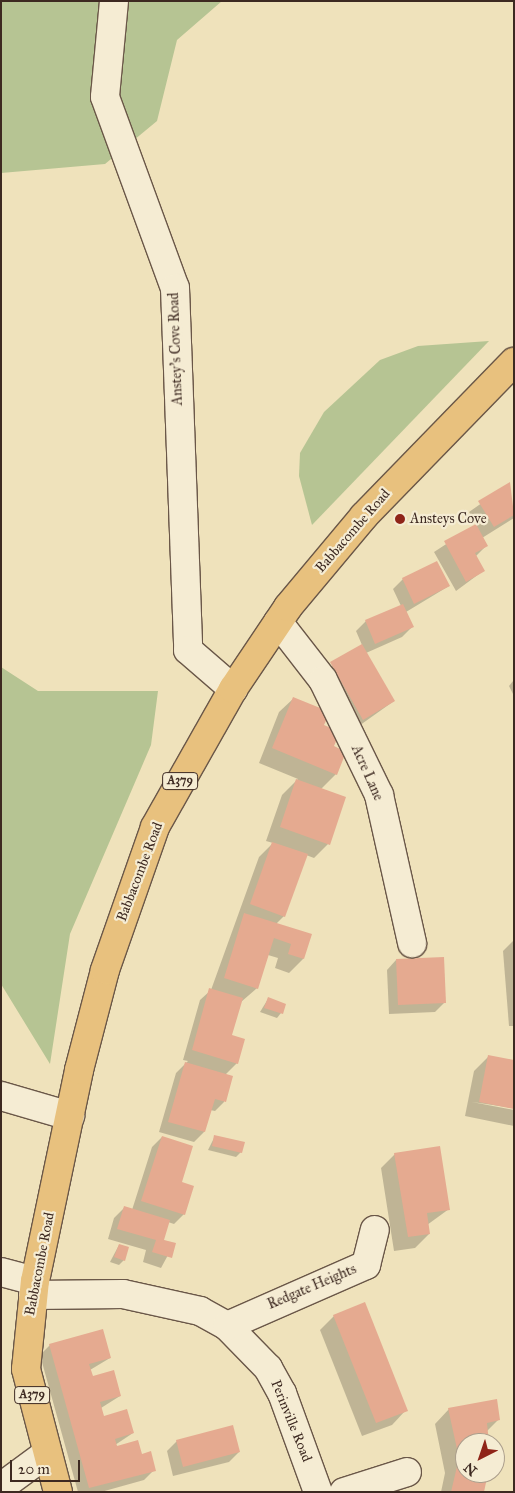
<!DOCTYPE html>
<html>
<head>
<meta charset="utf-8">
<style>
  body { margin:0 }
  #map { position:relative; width:515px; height:1493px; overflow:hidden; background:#efe2bb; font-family:"IM FELL Great Primer",serif }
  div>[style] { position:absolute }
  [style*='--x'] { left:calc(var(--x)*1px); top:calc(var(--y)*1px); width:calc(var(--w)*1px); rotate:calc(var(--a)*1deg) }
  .green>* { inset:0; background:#b6c493 }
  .shadow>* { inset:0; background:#0003 }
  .building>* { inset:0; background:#e5aa90 }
  .roads { filter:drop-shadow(1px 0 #6a5748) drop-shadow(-1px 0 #6a5748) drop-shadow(0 1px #6a5748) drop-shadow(0 -1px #6a5748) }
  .minor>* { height:28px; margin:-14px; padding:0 14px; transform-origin:14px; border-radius:14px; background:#f5ecd3 }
  .major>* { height:28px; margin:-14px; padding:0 14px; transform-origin:14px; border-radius:14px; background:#e8c17e }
  .dots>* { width:14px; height:14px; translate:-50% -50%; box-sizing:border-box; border:2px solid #f5ecd3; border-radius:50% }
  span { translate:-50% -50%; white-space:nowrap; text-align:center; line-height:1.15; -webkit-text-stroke:4.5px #f5ecd3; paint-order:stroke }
  .shield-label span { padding:1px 4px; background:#f5ecd3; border:1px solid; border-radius:4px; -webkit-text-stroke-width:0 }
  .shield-label { font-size:12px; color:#3d2921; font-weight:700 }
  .street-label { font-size:14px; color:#3d2921 }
  .poi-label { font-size:14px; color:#3d2921 }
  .left { translate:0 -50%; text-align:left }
  .frame { position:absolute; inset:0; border:2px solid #3d2921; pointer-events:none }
  .north { position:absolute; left:455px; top:1433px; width:50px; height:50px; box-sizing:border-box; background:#f5ecd3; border:1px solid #ab9e8c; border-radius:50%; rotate:221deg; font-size:14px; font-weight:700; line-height:20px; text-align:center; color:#3d2921 }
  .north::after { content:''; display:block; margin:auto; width:18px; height:22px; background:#8f2418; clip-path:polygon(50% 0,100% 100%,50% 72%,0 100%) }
  .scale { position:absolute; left:10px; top:1460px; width:70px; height:22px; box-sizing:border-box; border:2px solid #3d2921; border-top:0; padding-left:6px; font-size:15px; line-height:18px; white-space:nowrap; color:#3d2921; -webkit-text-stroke:4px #f5ecd3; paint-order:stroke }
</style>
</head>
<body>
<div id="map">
  <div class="green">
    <div style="clip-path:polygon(1px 1px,222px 1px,177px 40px,157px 121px,105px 164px,1px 173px)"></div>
    <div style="clip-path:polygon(489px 341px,312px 525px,299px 476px,300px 453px,324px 412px,380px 360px,418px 346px)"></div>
    <div style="clip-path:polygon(1px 667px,38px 691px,158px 691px,151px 745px,70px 934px,50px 1064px,1px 984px)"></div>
  </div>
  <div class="shadow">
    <div style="clip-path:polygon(509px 484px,514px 518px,482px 538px,486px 546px,476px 556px,483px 571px,456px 591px,434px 552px,477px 524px,469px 512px)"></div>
    <div style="clip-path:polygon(403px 579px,449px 586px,406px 612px,412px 627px,402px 637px,366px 653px,394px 701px,349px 733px,317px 677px,362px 645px,356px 631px,366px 621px,401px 606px,393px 589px)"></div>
    <div style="clip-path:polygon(513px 681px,514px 681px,514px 696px,509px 686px)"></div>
    <div style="clip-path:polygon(294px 698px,323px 726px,332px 747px,336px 774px,321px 789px,328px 844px,314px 858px,306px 855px,284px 916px,276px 924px,310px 935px,303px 959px,289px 973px,275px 968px,278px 958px,268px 955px,257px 988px,241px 1002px,231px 1035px,237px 1063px,225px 1075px,224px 1102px,215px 1111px,210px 1110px,204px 1132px,194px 1142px,159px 1132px,176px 1073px,188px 1061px,183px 1060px,200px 1000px,211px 990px,259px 857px,273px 843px,266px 841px,282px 795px,298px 779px,259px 763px,279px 712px)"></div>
    <div style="clip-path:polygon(514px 940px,514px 1026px,509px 1026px,503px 951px)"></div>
    <div style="clip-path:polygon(396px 960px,445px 1002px,435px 1012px,389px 1014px,387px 970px)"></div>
    <div style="clip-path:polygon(268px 999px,281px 1013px,277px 1018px,260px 1012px)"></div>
    <div style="clip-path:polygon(488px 1057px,514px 1108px,472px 1102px,514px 1110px,514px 1126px,465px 1116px,474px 1071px)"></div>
    <div style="clip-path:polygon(215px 1136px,241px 1152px,236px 1157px,208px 1150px)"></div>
    <div style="clip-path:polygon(162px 1137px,180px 1183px,184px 1214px,174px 1224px,168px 1222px,163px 1240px,174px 1244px,161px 1268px,143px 1262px,146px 1250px,108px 1239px,114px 1218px,124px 1208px,132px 1210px,152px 1147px)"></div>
    <div style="clip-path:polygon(395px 1154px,449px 1209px,427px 1225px,429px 1234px,415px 1248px,394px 1251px,381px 1168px)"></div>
    <div style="clip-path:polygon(119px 1245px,124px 1260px,119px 1265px,110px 1262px)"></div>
    <div style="clip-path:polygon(334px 1316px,406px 1410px,392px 1425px,362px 1436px,320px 1330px)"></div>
    <div style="clip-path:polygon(50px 1345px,110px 1358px,90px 1370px,92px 1377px,120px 1396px,101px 1408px,103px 1417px,133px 1433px,115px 1445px,141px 1455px,154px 1470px,144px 1480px,101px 1492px,78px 1492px,40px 1355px)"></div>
    <div style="clip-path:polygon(449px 1409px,499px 1419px,486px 1432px,487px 1443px,465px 1443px,465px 1473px,487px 1473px,483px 1492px,441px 1492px,445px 1473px,435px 1424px)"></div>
    <div style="clip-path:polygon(177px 1441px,239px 1452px,229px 1462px,173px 1476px,167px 1451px)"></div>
  </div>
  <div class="building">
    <div style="clip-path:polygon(510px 482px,514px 515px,494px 527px,478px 501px)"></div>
    <div style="clip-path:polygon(476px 524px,488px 546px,475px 553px,485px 571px,466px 582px,444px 541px)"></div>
    <div style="clip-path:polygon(437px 561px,450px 586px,414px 604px,402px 578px)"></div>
    <div style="clip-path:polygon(403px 604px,414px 627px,375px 644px,365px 620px)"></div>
    <div style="clip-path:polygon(362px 644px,395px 701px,363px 720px,330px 662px)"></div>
    <div style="clip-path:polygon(293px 697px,330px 712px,324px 725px,340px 732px,334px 746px,346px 752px,337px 775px,272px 748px)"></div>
    <div style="clip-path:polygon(296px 779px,346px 797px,330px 845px,280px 827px)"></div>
    <div style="clip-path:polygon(272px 842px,308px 854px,285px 917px,250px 904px)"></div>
    <div style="clip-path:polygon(244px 913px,312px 934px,304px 959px,288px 954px,291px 944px,274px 938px,258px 989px,224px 978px)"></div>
    <div style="clip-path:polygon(444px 957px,446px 1003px,398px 1005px,396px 959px)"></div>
    <div style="clip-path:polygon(209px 988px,243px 998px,232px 1035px,245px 1039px,238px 1064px,192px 1050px)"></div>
    <div style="clip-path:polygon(268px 997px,286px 1004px,283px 1014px,264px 1008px)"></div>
    <div style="clip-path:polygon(488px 1055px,514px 1060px,514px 1109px,479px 1102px)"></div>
    <div style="clip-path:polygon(185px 1062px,233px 1076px,226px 1102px,215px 1099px,205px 1132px,168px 1122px)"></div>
    <div style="clip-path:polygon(214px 1135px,245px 1142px,242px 1153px,212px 1146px)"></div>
    <div style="clip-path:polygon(162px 1136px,193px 1146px,182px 1182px,194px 1186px,185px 1215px,141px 1201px)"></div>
    <div style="clip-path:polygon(440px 1146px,450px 1210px,427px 1213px,430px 1234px,408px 1237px,394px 1153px)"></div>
    <div style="clip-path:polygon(124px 1206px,170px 1220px,164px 1240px,176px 1243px,172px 1258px,152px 1252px,156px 1240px,117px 1229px)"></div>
    <div style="clip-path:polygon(119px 1244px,129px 1247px,125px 1261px,114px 1257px)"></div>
    <div style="clip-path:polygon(365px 1302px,408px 1411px,376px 1423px,333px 1315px)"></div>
    <div style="clip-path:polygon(103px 1329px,111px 1358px,89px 1364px,93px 1376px,114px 1370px,121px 1396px,100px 1402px,104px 1416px,127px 1409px,134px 1433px,115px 1439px,117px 1446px,138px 1440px,142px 1454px,151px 1451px,156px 1471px,89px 1488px,49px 1344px)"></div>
    <div style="clip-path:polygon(497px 1399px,500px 1420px,487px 1423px,489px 1443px,465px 1443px,465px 1473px,488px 1473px,484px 1492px,451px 1492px,459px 1458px,448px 1408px)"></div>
    <div style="clip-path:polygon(233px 1425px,240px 1452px,183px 1467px,176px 1440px)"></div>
  </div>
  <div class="roads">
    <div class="minor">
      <div style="--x:114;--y:1;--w:96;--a:95.4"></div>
      <div style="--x:105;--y:97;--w:203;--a:69.9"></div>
      <div style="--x:175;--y:288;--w:362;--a:87.9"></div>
      <div style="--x:188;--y:650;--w:60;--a:40.9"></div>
      <div style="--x:278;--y:622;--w:73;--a:52.2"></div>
      <div style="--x:323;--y:680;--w:128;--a:64"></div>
      <div style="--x:379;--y:795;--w:152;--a:77.4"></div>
      <div style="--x:1;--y:1096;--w:72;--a:16.2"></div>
      <div style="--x:1;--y:1272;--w:35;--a:15"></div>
      <div style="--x:33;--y:1295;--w:90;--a:-0.6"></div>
      <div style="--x:123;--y:1294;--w:79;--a:12.4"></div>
      <div style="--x:200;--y:1311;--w:31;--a:29"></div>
      <div style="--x:227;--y:1326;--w:59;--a:45.7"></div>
      <div style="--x:268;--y:1368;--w:29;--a:61"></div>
      <div style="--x:282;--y:1393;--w:105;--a:70"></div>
      <div style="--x:227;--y:1326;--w:152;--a:-23.7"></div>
      <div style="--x:366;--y:1265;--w:36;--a:-76"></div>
      <div style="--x:1;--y:1487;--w:56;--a:-36.3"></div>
      <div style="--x:344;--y:1492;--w:66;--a:-17.6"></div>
    </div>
    <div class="major">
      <div style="--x:58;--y:1492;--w:127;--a:-104.6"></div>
      <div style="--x:26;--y:1369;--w:88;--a:-84.2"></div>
      <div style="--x:35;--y:1281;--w:216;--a:-78.2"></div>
      <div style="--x:79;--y:1070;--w:103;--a:-75.4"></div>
      <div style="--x:105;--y:970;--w:151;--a:-70.7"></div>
      <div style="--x:155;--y:827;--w:159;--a:-60.5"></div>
      <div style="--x:233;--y:689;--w:99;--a:-56.1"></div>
      <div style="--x:288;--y:607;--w:119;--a:-50.1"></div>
      <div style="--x:364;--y:516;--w:215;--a:-45.8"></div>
    </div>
  </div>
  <div class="dots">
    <div style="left:400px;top:519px;background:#8f2418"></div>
  </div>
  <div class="shield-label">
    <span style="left:180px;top:781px">A379</span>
    <span style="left:32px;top:1395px">A379</span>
  </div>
  <div class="street-label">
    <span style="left:176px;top:349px;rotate:-92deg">Anstey's Cove Road</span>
    <span style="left:353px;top:531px;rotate:-49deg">Babbacombe Road</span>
    <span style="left:367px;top:773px;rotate:66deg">Acre Lane</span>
    <span style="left:140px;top:872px;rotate:-69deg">Babbacombe Road</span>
    <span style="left:40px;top:1264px;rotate:-79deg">Babbacombe Road</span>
    <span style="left:312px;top:1287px;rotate:-23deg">Redgate Heights</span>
    <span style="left:291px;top:1421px;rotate:68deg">Perinville Road</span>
  </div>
  <div class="poi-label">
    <span class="left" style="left:410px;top:519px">Ansteys Cove</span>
  </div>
  <div class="frame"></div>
  <div class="north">N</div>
  <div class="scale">20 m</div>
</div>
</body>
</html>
